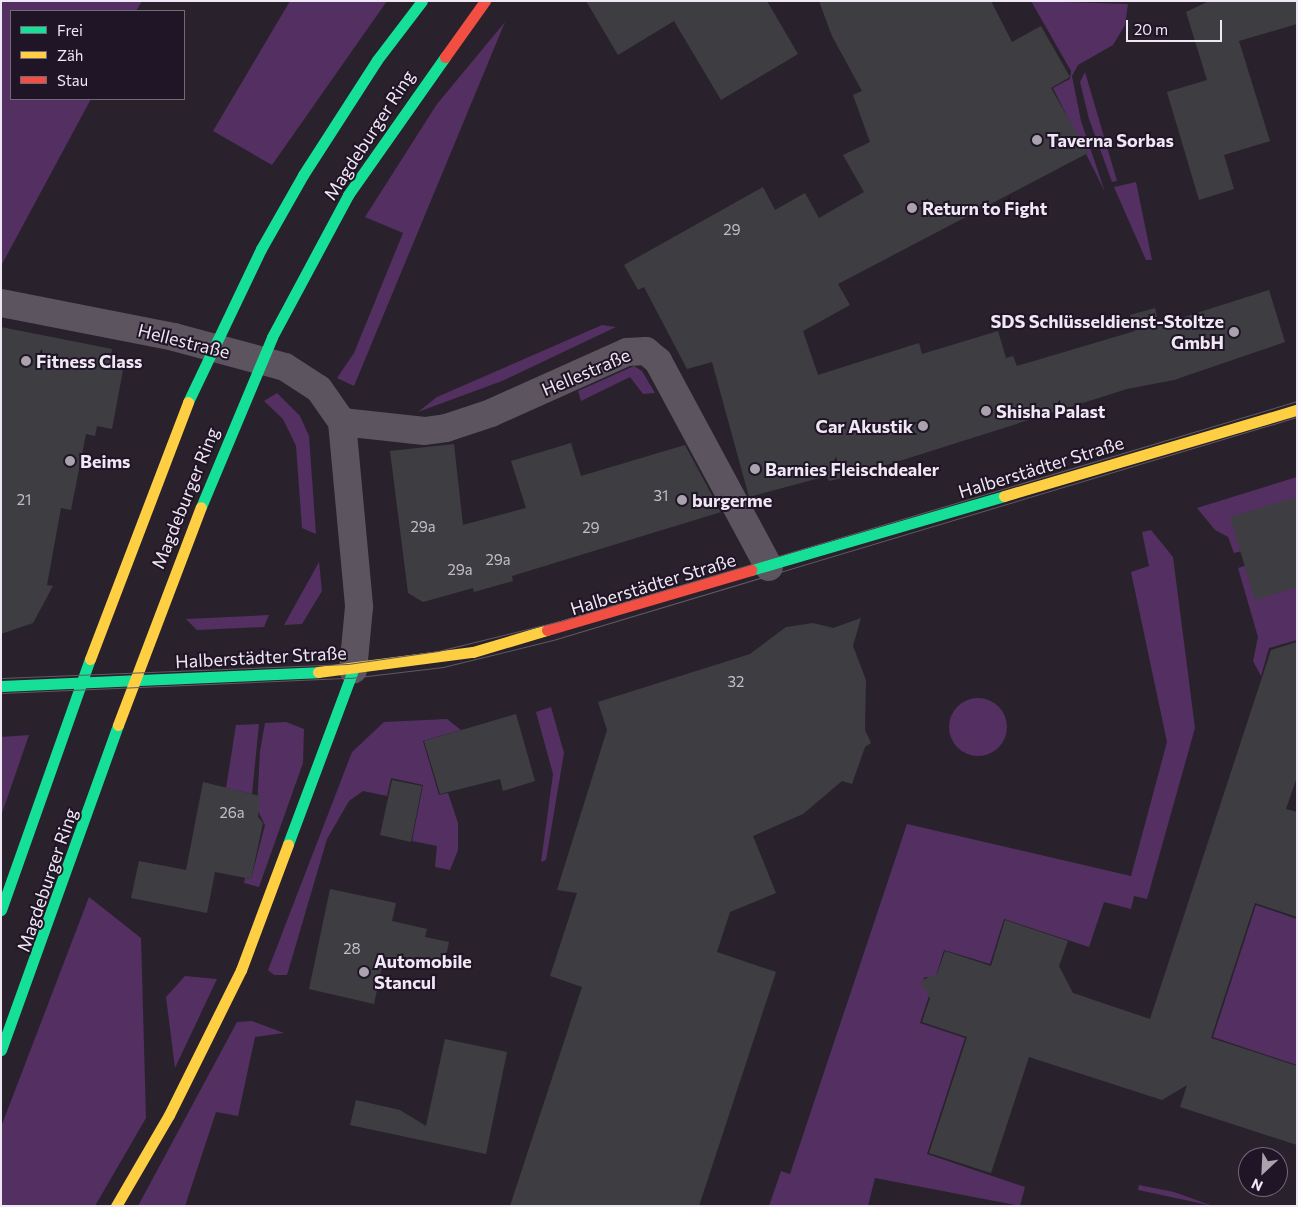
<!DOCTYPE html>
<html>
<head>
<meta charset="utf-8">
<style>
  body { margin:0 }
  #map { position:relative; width:1298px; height:1207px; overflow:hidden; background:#29222c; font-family:Commissioner,sans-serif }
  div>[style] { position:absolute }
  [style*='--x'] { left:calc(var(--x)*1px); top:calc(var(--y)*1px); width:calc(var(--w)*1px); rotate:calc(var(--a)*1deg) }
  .green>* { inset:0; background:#532f62 }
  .round { border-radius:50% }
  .building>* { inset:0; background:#3e3e42 }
  .street>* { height:28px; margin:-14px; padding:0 14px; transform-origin:14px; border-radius:14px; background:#5c5560 }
  .fast>* { height:11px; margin:-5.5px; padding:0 5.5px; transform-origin:5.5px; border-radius:5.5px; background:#16e098 }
  .slow>* { height:11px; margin:-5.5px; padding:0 5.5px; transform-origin:5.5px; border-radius:5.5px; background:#ffcf43 }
  .jam>* { height:11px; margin:-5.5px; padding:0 5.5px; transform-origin:5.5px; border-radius:5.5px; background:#f24e42 }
  .tram>* { height:1px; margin:-0.5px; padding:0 0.5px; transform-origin:0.5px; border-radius:0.5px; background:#5f5962 }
  .dots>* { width:14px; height:14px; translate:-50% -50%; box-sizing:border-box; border:2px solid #201526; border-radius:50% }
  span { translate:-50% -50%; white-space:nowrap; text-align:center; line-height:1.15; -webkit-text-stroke:4px #201526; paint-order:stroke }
  .number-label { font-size:15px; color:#c3bdc7 }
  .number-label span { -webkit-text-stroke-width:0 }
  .street-label { font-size:18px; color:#efe7f3 }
  .poi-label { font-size:18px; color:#efe7f3; font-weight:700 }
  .left { translate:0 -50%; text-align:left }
  .right { translate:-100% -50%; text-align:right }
  .frame { position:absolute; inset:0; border:2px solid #efe7f3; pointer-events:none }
  .legend { position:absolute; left:10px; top:10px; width:175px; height:90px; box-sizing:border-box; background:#201526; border:1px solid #736978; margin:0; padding:6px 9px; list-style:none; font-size:15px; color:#efe7f3 }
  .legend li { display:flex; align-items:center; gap:10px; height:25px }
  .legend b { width:25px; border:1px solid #736978 }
  .north { position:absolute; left:1238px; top:1147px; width:50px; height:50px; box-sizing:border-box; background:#201526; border:1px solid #736978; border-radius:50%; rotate:205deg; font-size:14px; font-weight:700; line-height:20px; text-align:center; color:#efe7f3 }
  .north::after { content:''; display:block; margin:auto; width:18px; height:22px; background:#aaa2ad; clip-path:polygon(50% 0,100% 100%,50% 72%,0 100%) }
  .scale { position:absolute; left:1126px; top:20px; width:96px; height:22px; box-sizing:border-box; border:2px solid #efe7f3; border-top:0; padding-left:6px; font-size:15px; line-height:18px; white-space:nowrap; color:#efe7f3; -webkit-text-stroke:4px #201526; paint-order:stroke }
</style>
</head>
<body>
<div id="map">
  <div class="green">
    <div style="clip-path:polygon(1px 1px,142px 1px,136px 11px,11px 11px,11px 99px,91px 99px,1px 266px)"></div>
    <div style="clip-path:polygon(290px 1px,387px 1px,272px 165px,213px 131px)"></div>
    <div style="clip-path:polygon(1031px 1px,1128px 4px,1125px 25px,1113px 45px,1078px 65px,1072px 76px,1081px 121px,1105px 192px,1053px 88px,1070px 79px,1071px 71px)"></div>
    <div style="clip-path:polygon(505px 22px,354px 386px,337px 378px,354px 353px,403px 233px,365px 217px,437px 104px)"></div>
    <div style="clip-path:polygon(1085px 72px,1117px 181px,1112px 182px,1089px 119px,1080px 82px)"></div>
    <div style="clip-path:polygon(1136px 182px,1152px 260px,1146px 260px,1114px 187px)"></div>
    <div style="clip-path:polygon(602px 325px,616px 327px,502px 381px,418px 412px,437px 397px)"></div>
    <div style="clip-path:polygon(634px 366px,642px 371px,655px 393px,643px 394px,630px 377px,581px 401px,578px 391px)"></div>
    <div style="clip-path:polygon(277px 393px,300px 416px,309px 436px,316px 534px,302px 528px,296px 446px,283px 419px,264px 401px)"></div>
    <div style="clip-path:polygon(1297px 477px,1297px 500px,1242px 551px,1234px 553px,1228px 537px,1215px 530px,1197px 508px)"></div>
    <div style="clip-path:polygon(1151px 530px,1173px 557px,1195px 728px,1147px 899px,1134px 896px,1131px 909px,1104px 902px,1089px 947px,1004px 919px,990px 964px,944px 950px,935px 979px,925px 977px,921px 983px,930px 993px,920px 1023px,965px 1038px,927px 1154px,1025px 1187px,1020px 1206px,875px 1178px,868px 1206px,769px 1206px,781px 1171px,790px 1174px,907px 824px,1131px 876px,1167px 742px,1131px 572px,1149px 566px,1142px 532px)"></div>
    <div style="clip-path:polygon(319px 562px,322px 591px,302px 624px,284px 625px)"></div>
    <div style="clip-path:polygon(1247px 565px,1297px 584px,1297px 640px,1269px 648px,1261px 676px,1253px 661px,1258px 637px,1238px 568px)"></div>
    <div style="clip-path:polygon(269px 615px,264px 627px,197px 630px,186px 619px)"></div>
    <div class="round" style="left:949px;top:698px;width:58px;height:58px"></div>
    <div style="clip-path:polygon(551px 707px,564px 753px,546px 860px,541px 862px,553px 774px,536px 712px)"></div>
    <div style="clip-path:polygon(447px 719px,461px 730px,423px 741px,439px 795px,448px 793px,458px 823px,458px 850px,450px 870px,435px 867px,437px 846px,412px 841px,423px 785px,391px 778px,387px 796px,363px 791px,349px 801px,327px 839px,287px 975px,274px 975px,268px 970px,352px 752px,384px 722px)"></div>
    <div style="clip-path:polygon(286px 722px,304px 729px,303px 763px,259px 887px,244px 883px,245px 878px,251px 879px,265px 825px,257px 809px,260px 751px,265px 723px)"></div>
    <div style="clip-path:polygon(259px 724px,252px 794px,226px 788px,236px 725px)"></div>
    <div style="clip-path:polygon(29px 735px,1px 816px,1px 737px)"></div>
    <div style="clip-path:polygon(89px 897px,141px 938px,146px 1118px,95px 1206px,1px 1206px,1px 1127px)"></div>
    <div style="clip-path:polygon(1256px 905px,1297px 919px,1297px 1065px,1213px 1037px)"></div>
    <div style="clip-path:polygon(185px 976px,217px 979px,175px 1068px,166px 997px)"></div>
    <div style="clip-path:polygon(252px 1021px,284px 1033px,255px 1037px,238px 1116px,216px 1112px,185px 1206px,138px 1206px,237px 1022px)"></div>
    <div style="clip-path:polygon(1139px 1185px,1174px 1192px,1213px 1206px,1138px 1190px)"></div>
  </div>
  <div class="building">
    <div style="clip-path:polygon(586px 1px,767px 1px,798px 54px,721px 100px,674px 21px,618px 55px)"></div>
    <div style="clip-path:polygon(819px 1px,991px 1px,1012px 42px,1041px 26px,1070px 77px,1051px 88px,1088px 153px,838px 284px,850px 305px,803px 331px,818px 375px,919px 343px,922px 354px,998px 331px,1006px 358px,1013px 356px,1017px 366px,1135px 331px,1130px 315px,1155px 308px,1159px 325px,1269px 290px,1285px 342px,1174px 380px,1127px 389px,852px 476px,829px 481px,827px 476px,749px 497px,712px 362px,687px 369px,644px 287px,638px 290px,624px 265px,763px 187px,775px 210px,805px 193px,819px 218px,864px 192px,843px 155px,870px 142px,853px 95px,862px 91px,832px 36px)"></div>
    <div style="clip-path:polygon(1209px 1px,1297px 1px,1297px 24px,1239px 41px,1270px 141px,1224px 155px,1234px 189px,1199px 200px,1167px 92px,1207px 80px,1186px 12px)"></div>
    <div style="clip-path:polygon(1px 327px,112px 349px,110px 361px,124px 365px,112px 429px,97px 426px,95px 436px,86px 434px,71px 510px,61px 508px,47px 585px,53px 586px,33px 623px,1px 634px)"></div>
    <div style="clip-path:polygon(571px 443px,581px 476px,685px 445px,721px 512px,512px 576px,513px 581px,474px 592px,473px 588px,423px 602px,408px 593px,390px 451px,454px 444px,463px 525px,526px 508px,511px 461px)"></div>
    <div style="clip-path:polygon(1297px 497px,1297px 587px,1255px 600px,1230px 517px)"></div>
    <div style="clip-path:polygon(861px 618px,853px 646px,866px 680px,865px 730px,871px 743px,865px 747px,852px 784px,842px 781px,803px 814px,753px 836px,776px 893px,730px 912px,717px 952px,776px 972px,699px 1206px,510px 1206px,582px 987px,550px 976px,577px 893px,557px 890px,607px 730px,598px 702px,750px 654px,786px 627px,813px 623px,833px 628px)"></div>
    <div style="clip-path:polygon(1297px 642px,1297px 777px,1286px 809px,1297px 812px,1297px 917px,1255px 903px,1211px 1038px,1297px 1066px,1297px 1145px,1180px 1107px,1187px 1085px,1162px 1100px,1029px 1057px,991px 1173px,929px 1153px,967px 1037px,922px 1022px,930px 998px,920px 981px,937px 974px,945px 951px,991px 966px,1005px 920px,1068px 941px,1059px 966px,1073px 993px,1150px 1019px,1271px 650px)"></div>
    <div style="clip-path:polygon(516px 714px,535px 781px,503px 791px,500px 779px,440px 794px,424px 741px)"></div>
    <div style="clip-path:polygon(392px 780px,422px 786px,411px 842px,380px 835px)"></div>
    <div style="clip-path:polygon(203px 782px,260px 796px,258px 817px,263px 823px,251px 879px,215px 872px,207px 913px,131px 898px,139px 861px,186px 870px)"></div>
    <div style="clip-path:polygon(330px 889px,396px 903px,392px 921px,427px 929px,425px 937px,449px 942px,444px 966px,420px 961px,418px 969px,383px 962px,374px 1004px,309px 989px)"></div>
    <div style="clip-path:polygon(445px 1039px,507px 1052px,486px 1154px,350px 1125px,356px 1100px,400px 1110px,426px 1126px)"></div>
  </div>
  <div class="street">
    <div style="--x:1;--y:303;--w:176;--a:11.1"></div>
    <div style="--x:174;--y:337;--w:115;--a:15.1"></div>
    <div style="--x:285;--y:367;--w:40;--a:32.9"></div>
    <div style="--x:319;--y:389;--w:40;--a:55.1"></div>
    <div style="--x:342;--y:422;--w:186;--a:84.7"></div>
    <div style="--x:359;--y:607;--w:63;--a:95.4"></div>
    <div style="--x:342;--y:422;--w:83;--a:6.2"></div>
    <div style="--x:425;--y:431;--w:21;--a:-8"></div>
    <div style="--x:446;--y:428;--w:47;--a:-18.4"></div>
    <div style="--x:491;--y:413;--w:149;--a:-24.2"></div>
    <div style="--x:627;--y:352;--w:19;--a:-3"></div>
    <div style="--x:646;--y:351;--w:16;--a:40"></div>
    <div style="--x:658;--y:361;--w:234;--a:61.7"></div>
  </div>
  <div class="fast">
    <div style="--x:188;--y:402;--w:170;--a:-64.5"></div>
    <div style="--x:261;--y:249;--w:85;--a:-60.4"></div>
    <div style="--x:303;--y:175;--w:137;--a:-57.2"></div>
    <div style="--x:377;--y:60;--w:74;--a:-52.7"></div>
    <div style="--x:201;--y:507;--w:184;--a:-67.3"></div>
    <div style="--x:272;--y:337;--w:161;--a:-61.8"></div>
    <div style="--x:348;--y:195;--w:169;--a:-54.9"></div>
    <div style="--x:751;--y:570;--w:264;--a:-16.3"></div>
    <div style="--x:1;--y:686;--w:317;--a:-2.5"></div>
    <div style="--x:288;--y:844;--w:186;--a:-69.5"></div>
    <div style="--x:1;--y:910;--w:266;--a:-70.5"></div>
    <div style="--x:1;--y:1050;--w:345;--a:-70.2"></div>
  </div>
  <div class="slow">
    <div style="--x:1004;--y:496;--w:305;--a:-16.4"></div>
    <div style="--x:90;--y:659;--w:275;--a:-69.1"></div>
    <div style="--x:318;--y:672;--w:156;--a:-7.4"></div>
    <div style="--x:473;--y:652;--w:77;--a:-16.6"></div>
    <div style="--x:118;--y:725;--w:233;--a:-69.2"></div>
    <div style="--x:116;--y:1206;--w:105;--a:-59.8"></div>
    <div style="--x:169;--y:1115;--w:162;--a:-63.6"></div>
    <div style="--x:241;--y:970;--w:134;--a:-69.5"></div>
  </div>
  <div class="jam">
    <div style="--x:445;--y:57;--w:69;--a:-54.5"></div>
    <div style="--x:547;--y:630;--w:213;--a:-16.4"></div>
  </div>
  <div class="tram">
    <div style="--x:1;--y:678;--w:347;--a:-2.3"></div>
    <div style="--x:348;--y:664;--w:91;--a:-8.2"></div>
    <div style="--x:438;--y:651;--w:130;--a:-13.8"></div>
    <div style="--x:564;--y:620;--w:765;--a:-16.63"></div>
    <div style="--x:1;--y:693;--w:349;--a:-2.5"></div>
    <div style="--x:350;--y:678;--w:94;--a:-6.7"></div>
    <div style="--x:443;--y:667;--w:113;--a:-13.8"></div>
    <div style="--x:553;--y:640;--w:777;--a:-16.69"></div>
  </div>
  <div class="dots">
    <div style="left:1037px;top:140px;background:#aaa2ad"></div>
    <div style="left:912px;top:208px;background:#aaa2ad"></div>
    <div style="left:1234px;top:332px;background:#aaa2ad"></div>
    <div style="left:26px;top:361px;background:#aaa2ad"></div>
    <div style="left:986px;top:411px;background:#aaa2ad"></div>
    <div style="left:923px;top:426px;background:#aaa2ad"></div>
    <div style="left:70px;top:461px;background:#aaa2ad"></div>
    <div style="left:755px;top:469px;background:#aaa2ad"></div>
    <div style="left:682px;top:500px;background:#aaa2ad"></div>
    <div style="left:364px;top:972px;background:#aaa2ad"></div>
  </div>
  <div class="number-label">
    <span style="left:732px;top:230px">29</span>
    <span style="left:661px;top:496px">31</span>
    <span style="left:24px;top:500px">21</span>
    <span style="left:423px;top:527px">29a</span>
    <span style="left:591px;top:528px">29</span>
    <span style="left:498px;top:560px">29a</span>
    <span style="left:460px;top:570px">29a</span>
    <span style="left:736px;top:682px">32</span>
    <span style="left:232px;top:813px">26a</span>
    <span style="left:352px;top:949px">28</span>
  </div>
  <div class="street-label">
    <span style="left:369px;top:135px;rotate:-57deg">Magdeburger Ring</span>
    <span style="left:184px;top:341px;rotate:14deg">Hellestraße</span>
    <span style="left:586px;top:372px;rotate:-23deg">Hellestraße</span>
    <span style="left:1041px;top:467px;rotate:-17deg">Halberstädter Straße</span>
    <span style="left:185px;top:498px;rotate:-68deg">Magdeburger Ring</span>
    <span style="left:653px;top:584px;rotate:-17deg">Halberstädter Straße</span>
    <span style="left:261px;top:657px;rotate:-3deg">Halberstädter Straße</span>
    <span style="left:47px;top:880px;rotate:-71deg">Magdeburger Ring</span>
  </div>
  <div class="poi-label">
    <span class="left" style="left:1047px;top:140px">Taverna Sorbas</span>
    <span class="left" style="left:922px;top:208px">Return to Fight</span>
    <span class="right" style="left:1224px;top:332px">SDS Schlüsseldienst-Stoltze<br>GmbH</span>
    <span class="left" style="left:36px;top:361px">Fitness Class</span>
    <span class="left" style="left:996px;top:411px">Shisha Palast</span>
    <span class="right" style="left:913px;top:426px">Car Akustik</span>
    <span class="left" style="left:80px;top:461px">Beims</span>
    <span class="left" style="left:765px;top:469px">Barnies Fleischdealer</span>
    <span class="left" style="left:692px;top:500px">burgerme</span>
    <span class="left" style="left:374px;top:972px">Automobile<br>Stancul</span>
  </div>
  <div class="frame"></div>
  <ul class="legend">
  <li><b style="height:6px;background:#16e098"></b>Frei</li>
  <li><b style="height:6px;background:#ffcf43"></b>Zäh</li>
  <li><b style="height:6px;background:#f24e42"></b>Stau</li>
  </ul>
  <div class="north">N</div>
  <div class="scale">20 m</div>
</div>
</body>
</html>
